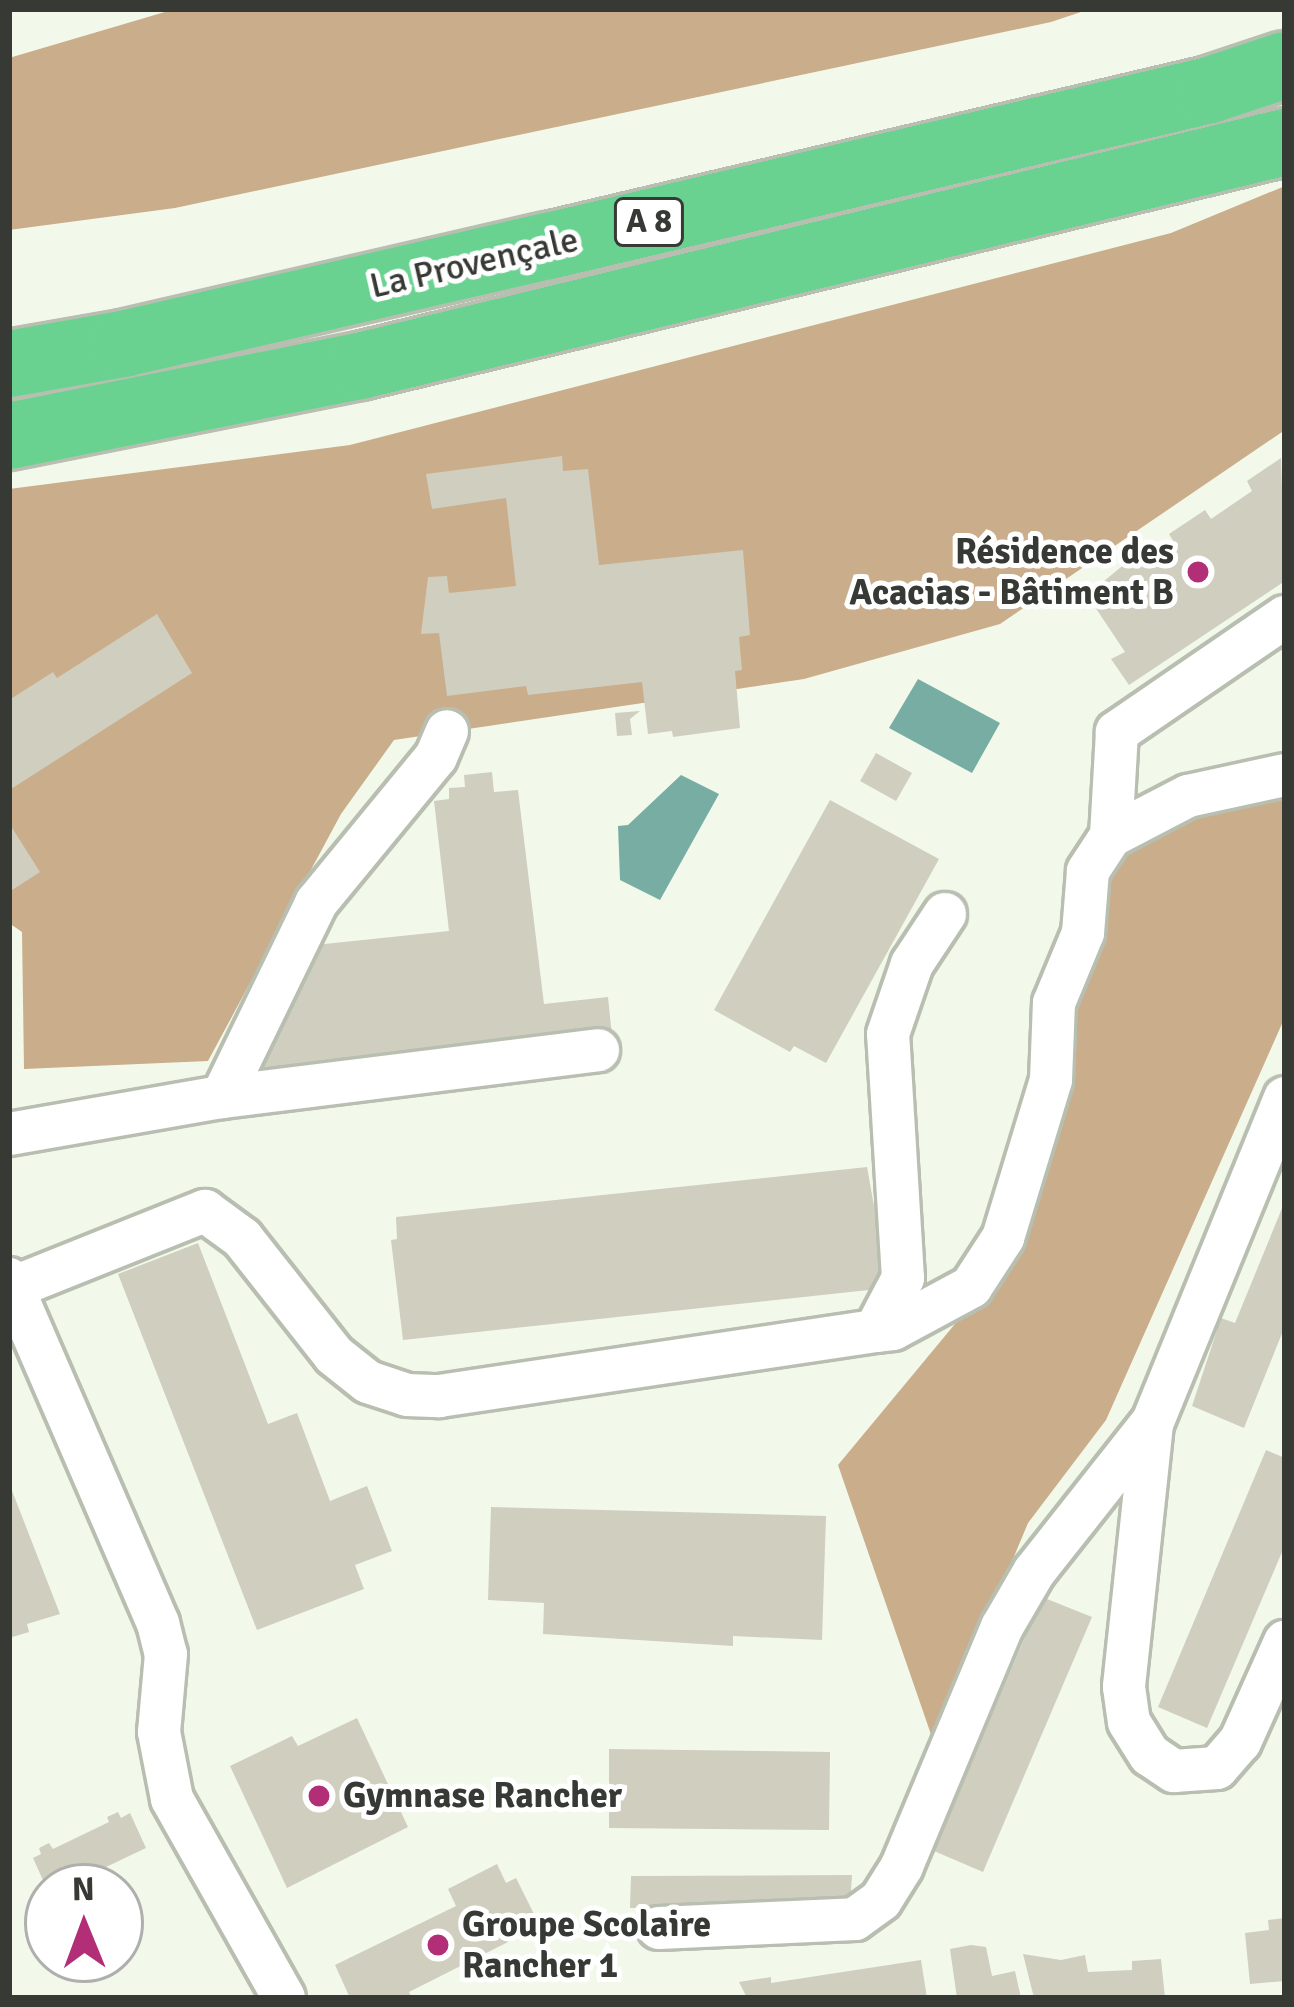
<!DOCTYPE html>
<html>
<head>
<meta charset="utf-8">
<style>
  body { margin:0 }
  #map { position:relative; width:1294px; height:2007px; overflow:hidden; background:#f2f9eb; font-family:Signika,sans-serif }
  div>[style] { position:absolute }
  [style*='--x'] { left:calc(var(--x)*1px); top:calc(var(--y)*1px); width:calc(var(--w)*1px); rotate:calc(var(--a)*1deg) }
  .forest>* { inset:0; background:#caad8a }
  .water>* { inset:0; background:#77ada3 }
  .building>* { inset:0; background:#d0cebf }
  .roads { filter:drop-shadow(3px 0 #b8bfb1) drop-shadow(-3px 0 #b8bfb1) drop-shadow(0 3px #b8bfb1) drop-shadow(0 -3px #b8bfb1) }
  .minor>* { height:42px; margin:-21px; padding:0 21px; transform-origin:21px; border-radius:21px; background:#fff }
  .motorway>* { height:66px; margin:-33px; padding:0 33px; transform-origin:33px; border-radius:33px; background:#6ad291 }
  .dots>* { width:33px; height:33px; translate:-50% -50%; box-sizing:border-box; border:6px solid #fff; border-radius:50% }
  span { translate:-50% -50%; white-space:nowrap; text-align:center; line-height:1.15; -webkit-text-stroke:10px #fff; paint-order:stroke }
  .shield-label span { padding:3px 9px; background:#fff; border:3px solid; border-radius:9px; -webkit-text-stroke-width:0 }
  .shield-label { font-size:33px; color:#373934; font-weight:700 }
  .street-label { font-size:36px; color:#373934 }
  .poi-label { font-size:36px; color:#373934; font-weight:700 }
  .right { translate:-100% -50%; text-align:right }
  .left { translate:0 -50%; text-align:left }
  .frame { position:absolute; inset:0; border:12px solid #373934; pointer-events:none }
  .north { position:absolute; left:24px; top:1863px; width:120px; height:120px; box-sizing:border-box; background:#fff; border:3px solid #afb0ae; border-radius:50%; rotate:359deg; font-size:33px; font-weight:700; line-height:48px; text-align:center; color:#373934 }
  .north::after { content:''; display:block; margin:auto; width:42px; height:54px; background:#b22e77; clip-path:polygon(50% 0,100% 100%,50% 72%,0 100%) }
</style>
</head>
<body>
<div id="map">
  <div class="forest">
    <div style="clip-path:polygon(175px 9px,1090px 9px,1051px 22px,175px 208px,9px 230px,9px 58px)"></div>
    <div style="clip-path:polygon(1285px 186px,1285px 430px,1000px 624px,804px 679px,394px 740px,341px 814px,208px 1061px,24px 1069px,22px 932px,9px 923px,9px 489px,350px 445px,1171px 233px)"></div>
    <div style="clip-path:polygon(1285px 786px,1285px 1017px,1106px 1420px,1028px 1523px,935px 1746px,838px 1465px,1008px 1260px,1067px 1002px,1096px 904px,1122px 848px,1199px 809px)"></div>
  </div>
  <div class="water">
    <div style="clip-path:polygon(918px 679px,1000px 723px,972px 773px,889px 728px)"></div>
    <div style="clip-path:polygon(681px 775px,719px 794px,660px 900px,620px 880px,618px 826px,628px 825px)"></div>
  </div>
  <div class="building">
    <div style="clip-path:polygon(562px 456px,563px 471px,588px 469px,599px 565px,743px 550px,750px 635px,739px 637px,742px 670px,735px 671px,740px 728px,673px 737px,672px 731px,648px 734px,642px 682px,528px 695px,526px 686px,447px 696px,439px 633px,421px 634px,428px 577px,447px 576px,449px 593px,516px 586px,506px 498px,432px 509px,426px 474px)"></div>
    <div style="clip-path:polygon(1281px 458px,1285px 581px,1129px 685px,1111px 659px,1125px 652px,1087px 595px,1132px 558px,1136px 563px,1175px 544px,1169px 534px,1205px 510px,1211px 519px,1252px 491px,1247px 481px)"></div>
    <div style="clip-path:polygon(157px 614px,192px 673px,11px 789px,9px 700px,53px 672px,57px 678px)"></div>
    <div style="clip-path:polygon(640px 711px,630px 719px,632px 735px,617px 736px,615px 713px)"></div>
    <div style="clip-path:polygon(876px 753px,912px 773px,896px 801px,860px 781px)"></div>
    <div style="clip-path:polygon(492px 772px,494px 792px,518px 790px,544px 1004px,608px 997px,612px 1036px,260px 1073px,315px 945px,449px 931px,434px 801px,449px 799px,449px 788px,465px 787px,464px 775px)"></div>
    <div style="clip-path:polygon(830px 800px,939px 859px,826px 1063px,794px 1046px,790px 1052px,714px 1010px)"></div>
    <div style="clip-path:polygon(9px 823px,40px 872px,9px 892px)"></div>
    <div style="clip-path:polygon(867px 1167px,881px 1245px,878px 1289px,403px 1340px,391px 1240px,397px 1239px,396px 1217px)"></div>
    <div style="clip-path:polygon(1285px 1201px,1285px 1326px,1244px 1428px,1192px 1406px,1221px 1318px,1235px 1323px)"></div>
    <div style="clip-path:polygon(198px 1243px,268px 1424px,297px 1413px,330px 1501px,367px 1486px,392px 1551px,355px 1565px,364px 1589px,257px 1630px,118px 1274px)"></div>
    <div style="clip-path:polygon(1266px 1450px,1285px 1458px,1285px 1545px,1207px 1728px,1158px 1707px)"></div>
    <div style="clip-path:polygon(9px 1483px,60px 1614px,27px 1624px,29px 1632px,9px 1638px)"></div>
    <div style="clip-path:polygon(491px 1507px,826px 1516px,822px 1640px,733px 1636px,733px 1646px,543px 1634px,544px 1603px,488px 1600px)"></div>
    <div style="clip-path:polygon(1042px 1597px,1092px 1617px,983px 1872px,934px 1851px)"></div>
    <div style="clip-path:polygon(357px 1718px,408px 1827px,287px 1888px,230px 1766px,292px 1736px,298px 1746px)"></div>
    <div style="clip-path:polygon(609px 1749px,830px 1752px,829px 1830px,609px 1828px)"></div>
    <div style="clip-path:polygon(118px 1812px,121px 1818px,130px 1813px,146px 1848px,64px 1887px,46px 1887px,33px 1858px,41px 1854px,39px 1848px,49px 1843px,53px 1849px,109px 1822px,107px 1817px)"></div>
    <div style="clip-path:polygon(497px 1864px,506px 1883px,516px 1878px,540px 1926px,409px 1992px,412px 1998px,350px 1998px,335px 1965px,456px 1906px,448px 1889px)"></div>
    <div style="clip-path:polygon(852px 1875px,850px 1905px,630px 1908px,631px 1876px)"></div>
    <div style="clip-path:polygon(1285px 1918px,1285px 1981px,1250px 1984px,1245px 1933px,1269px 1930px,1268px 1920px)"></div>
    <div style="clip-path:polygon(971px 1945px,986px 1947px,992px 1976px,1015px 1971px,1021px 1998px,957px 1998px,950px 1949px)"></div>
    <div style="clip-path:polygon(1023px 1954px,1061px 1960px,1085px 1955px,1088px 1972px,1132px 1970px,1132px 1961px,1161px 1959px,1165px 1998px,1034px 1998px)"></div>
    <div style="clip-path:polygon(921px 1960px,927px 1998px,747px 1998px,739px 1982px,771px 1977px,771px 1983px)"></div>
  </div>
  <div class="roads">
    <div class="minor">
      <div style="--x:1285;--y:617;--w:204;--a:145.6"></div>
      <div style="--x:1117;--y:732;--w:104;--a:93.3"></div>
      <div style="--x:1111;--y:836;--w:87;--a:-27.5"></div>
      <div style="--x:1188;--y:796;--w:99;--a:-12.2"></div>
      <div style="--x:222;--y:1097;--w:216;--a:-64.1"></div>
      <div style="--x:316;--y:903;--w:189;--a:-50.6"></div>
      <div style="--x:436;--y:757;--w:28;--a:-67"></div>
      <div style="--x:1285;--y:1098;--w:352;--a:112.2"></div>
      <div style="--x:1152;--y:1424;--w:264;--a:96.1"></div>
      <div style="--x:1124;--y:1687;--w:35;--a:82"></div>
      <div style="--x:1129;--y:1722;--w:39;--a:58"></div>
      <div style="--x:1150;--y:1755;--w:29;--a:34"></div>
      <div style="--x:1174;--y:1771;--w:43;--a:-4"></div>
      <div style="--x:1217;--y:1768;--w:35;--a:-49"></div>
      <div style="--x:1240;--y:1742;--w:110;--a:-65.8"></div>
      <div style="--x:9;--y:1134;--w:216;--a:-9.9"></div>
      <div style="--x:222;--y:1097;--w:379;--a:-7.1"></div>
      <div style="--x:9;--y:1279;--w:375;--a:66.6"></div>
      <div style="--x:158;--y:1623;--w:32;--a:76"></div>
      <div style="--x:166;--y:1654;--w:78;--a:95.1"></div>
      <div style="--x:159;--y:1732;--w:68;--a:79"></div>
      <div style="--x:172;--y:1799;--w:228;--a:60.6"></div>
      <div style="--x:12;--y:1288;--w:208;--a:-21.8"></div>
      <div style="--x:205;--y:1211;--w:46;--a:36.1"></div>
      <div style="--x:242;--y:1238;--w:149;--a:51.8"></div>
      <div style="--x:334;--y:1355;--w:43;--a:38.5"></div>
      <div style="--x:368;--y:1382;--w:41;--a:18.4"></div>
      <div style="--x:407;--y:1395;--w:33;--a:2"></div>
      <div style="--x:440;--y:1396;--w:440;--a:-8.5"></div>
      <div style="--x:875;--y:1331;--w:60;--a:-62.2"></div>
      <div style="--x:903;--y:1278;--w:244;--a:-93.5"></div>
      <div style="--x:888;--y:1034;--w:74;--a:-71.1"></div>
      <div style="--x:912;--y:964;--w:60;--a:-56.6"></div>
      <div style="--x:875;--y:1331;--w:18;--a:-6"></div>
      <div style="--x:893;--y:1329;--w:89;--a:-28.3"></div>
      <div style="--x:971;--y:1287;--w:59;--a:-56.9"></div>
      <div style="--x:1003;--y:1238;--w:165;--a:-73.1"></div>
      <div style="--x:1051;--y:1080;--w:77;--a:-87.8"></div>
      <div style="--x:1054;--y:1003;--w:76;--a:-67.5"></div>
      <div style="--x:1083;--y:933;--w:62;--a:-85.4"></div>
      <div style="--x:1088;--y:871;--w:42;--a:-56.7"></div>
      <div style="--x:659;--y:1928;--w:196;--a:-2.6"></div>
      <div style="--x:855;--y:1919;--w:32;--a:-36"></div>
      <div style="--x:881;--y:1900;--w:40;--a:-58"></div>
      <div style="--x:902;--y:1866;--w:259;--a:-67.3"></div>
      <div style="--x:1002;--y:1627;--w:64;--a:-59.8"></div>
      <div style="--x:1034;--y:1572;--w:189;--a:-51.7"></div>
    </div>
    <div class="motorway">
      <div style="--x:9;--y:364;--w:116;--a:-10"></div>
      <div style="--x:123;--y:344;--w:437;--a:-13"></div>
      <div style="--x:549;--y:246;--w:679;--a:-13.28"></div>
      <div style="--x:1210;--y:90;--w:79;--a:-18.4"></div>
      <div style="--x:9;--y:436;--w:358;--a:-11.3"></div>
      <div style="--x:360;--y:366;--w:952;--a:-13.61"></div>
    </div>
  </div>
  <div class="dots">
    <div style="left:1198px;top:572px;background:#b22e77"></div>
    <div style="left:319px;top:1796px;background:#b22e77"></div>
    <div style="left:438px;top:1945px;background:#b22e77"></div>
  </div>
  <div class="shield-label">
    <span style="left:649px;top:222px">A 8</span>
  </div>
  <div class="street-label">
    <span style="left:474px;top:263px;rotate:-13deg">La Provençale</span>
  </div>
  <div class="poi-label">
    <span class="right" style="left:1174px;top:572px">Résidence des<br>Acacias - Bâtiment B</span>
    <span class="left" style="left:343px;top:1796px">Gymnase Rancher</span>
    <span class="left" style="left:462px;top:1945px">Groupe Scolaire<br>Rancher 1</span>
  </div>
  <div class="frame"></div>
  <div class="north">N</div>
</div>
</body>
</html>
